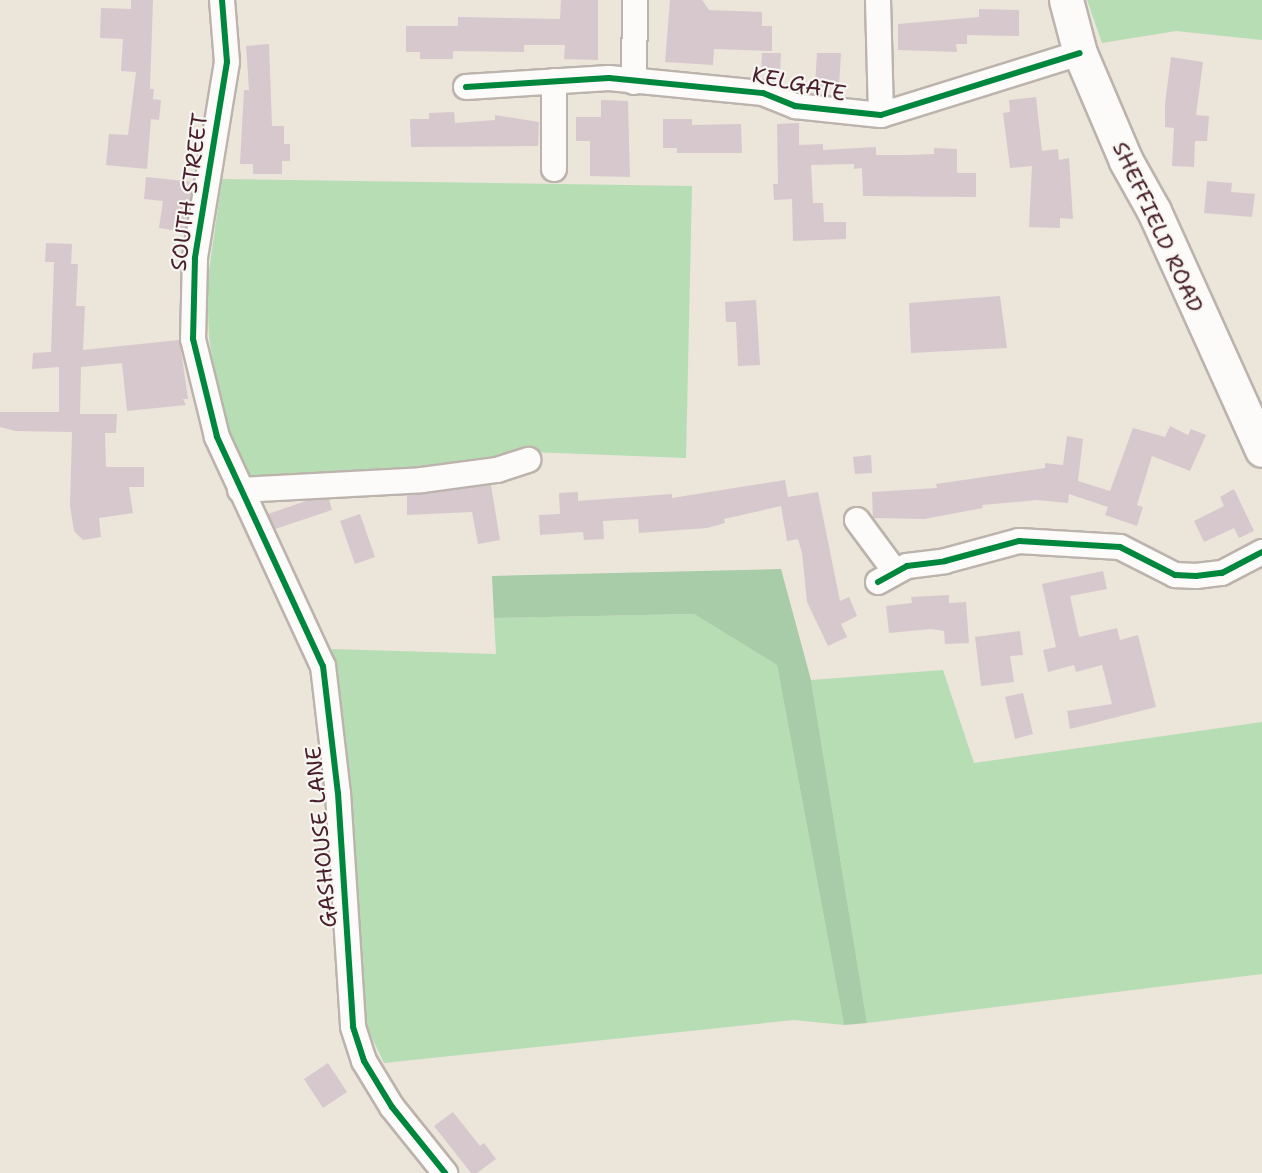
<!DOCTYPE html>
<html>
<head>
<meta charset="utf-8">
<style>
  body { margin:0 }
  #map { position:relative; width:1262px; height:1173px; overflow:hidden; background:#ece5da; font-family:"Shantell Sans",sans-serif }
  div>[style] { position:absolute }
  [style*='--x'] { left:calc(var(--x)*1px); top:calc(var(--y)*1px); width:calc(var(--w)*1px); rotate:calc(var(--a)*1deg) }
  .green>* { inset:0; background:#b6ddb4 }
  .forest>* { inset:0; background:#a7cca7 }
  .building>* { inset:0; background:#d7c8ce }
  .roads { filter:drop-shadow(2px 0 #bcb3ad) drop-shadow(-2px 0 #bcb3ad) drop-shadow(0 2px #bcb3ad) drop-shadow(0 -2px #bcb3ad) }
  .minor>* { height:24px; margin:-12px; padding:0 12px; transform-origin:12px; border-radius:12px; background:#fcfbf9 }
  .primary>* { height:33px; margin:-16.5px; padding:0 16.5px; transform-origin:16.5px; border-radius:16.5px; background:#fcfbf9 }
  .cycleway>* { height:6px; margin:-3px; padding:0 3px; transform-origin:3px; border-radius:3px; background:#00873e }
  span { translate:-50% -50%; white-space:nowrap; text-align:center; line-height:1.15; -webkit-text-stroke:4.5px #f6f6f2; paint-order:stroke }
  .street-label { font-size:22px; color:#4a1f2b }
</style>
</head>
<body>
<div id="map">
  <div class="green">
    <div style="clip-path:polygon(1087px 0,1262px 0,1262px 40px,1176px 31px,1102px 43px)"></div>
    <div style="clip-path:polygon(222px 179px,692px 186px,686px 458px,531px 452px,408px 474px,243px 479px,215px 376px,209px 337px,207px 285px)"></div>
    <div style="clip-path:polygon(694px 614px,777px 665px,844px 1025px,794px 1020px,384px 1063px,363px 1019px,332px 649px,496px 654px,494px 618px)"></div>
    <div style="clip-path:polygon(943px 670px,974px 763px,1262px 722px,1262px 974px,867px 1023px,811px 680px)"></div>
  </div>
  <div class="forest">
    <div style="clip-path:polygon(781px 569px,811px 680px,867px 1023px,844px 1025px,777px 665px,694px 614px,494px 618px,492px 576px)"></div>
  </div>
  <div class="building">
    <div style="clip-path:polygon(131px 0,153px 0,150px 89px,154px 89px,153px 99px,161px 100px,159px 120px,151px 119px,147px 169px,106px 165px,109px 134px,128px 135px,136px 72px,121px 71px,123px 39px,100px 38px,101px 8px,131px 9px)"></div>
    <div style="clip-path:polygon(561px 0,598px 0,598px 60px,564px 59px,565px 45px,524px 45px,524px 52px,453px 51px,453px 59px,420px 59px,420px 52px,406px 52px,406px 26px,458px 26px,458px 17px,560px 19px)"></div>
    <div style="clip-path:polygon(670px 0,702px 0,709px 10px,762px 12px,762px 26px,772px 26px,772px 51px,714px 49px,713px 65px,665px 62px)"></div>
    <div style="clip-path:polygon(979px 9px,1019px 10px,1019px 36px,967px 35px,967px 44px,956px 44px,957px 52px,898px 50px,898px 24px,979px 17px)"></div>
    <div style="clip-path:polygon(269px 44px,272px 126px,284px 126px,284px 144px,290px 144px,290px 161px,282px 161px,282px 174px,253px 174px,253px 164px,240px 164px,244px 90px,249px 90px,246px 46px)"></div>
    <div style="clip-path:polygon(762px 53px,781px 53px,780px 73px,761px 72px)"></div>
    <div style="clip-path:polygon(817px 53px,841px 53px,839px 87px,815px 86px)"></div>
    <div style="clip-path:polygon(1171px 57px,1203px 62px,1196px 115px,1209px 116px,1207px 141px,1195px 141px,1194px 167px,1172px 166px,1174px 128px,1165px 127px,1165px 104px)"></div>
    <div style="clip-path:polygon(1036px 97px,1042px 151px,1058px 149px,1059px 160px,1069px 158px,1073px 219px,1060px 218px,1060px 228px,1029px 227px,1032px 166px,1010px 168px,1003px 113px,1010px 112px,1009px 100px)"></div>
    <div style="clip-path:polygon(601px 100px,628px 101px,630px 177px,590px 176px,590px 141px,576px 141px,576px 117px,601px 117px)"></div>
    <div style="clip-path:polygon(454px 112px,455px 123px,495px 120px,495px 115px,539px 122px,538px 146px,411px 147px,410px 119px,429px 119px,429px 113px)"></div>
    <div style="clip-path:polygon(663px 119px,692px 119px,692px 125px,741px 124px,742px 153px,677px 153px,677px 148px,663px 148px)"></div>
    <div style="clip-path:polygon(799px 123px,799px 145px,823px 144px,823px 150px,876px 147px,876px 155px,909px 155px,934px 154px,934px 148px,957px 149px,957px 173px,976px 173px,976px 197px,863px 196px,862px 168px,854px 169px,854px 164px,811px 165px,813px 203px,823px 203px,824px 222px,846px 222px,846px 239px,793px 241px,792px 199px,774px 200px,773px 184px,778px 184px,777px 124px)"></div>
    <div style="clip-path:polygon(146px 177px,193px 182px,185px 232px,159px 228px,163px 201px,144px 199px)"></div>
    <div style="clip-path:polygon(1207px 181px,1232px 183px,1231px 192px,1255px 194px,1252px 217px,1204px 213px)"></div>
    <div style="clip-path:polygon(46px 243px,72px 244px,71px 264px,78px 264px,76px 306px,85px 306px,83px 350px,179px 340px,181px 350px,188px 399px,183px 399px,186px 405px,127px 411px,122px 363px,81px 367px,80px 414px,117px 414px,116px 433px,105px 433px,106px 467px,144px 467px,144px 487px,129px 487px,133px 513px,99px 518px,101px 537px,83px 540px,74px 531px,70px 506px,72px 432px,16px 431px,0 427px,0 412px,59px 412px,59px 367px,32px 369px,33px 353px,51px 352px,54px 262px,45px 262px)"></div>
    <div style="clip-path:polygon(1000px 296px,1007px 348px,911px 353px,909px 303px)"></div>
    <div style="clip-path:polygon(756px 300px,760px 365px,738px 366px,736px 322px,726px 322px,725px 302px)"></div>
    <div style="clip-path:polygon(1170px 426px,1188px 435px,1191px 429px,1206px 435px,1190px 471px,1152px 456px,1137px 505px,1143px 507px,1137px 526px,1105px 515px,1108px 507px,1069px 494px,1068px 503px,1037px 500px,982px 505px,983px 508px,924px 519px,873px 518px,872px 492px,937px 488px,936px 484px,1045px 468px,1045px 463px,1063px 465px,1067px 436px,1083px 439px,1078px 481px,1110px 491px,1133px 428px,1165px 437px)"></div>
    <div style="clip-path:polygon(871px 455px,872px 473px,855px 474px,853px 457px)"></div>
    <div style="clip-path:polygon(785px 480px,788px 497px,818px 492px,840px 601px,849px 597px,857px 616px,841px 624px,847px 637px,828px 646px,807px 602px,802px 553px,798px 539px,787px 541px,781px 506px,724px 519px,725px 523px,707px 528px,639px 533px,638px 519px,603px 521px,604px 539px,584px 540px,583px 532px,540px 535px,539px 515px,560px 514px,559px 493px,578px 492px,578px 501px,672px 494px,672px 498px)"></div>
    <div style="clip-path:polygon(491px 485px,500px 540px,478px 544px,472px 512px,407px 515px,407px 495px)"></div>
    <div style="clip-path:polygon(1234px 489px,1254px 531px,1239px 538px,1234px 528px,1204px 542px,1194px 521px,1224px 506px,1220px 497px)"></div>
    <div style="clip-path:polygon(329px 499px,332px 510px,275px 529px,268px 514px,309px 500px)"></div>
    <div style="clip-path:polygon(360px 514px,375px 557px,355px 564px,340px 521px)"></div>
    <div style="clip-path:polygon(1103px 571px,1107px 589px,1070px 596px,1079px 637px,1117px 628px,1120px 640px,1138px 635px,1156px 707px,1070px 729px,1067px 711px,1112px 704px,1102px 665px,1076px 672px,1074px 665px,1048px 672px,1043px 650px,1056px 647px,1042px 584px)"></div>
    <div style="clip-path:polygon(949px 595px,949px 603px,966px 602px,969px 643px,945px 644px,944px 631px,931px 629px,889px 633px,886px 606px,912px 603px,911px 597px)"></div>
    <div style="clip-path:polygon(1020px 631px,1023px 655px,1010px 656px,1014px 682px,981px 686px,975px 637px)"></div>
    <div style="clip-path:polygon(1023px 693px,1033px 734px,1015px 739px,1005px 697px)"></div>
    <div style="clip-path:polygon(328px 1063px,347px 1092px,323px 1108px,304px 1079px)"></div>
    <div style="clip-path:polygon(453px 1112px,480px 1146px,484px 1143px,496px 1159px,477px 1173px,471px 1173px,434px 1126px)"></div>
  </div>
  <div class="roads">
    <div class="minor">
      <div style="--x:222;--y:0;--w:62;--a:85.4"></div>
      <div style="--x:227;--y:62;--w:199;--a:99.3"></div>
      <div style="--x:195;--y:258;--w:81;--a:91.4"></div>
      <div style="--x:193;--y:339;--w:101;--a:76.2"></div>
      <div style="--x:217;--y:437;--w:252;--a:65.2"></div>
      <div style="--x:323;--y:666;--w:128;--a:83.3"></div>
      <div style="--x:338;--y:793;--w:234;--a:86.3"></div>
      <div style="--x:353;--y:1027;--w:36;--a:72"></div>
      <div style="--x:364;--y:1061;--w:54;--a:58.7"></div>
      <div style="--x:392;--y:1107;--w:85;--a:51.2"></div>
      <div style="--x:878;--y:0;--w:115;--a:88.5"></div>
      <div style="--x:554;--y:81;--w:88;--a:90"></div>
      <div style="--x:634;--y:82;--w:82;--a:-89.3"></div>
      <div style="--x:466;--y:87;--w:143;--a:-3.6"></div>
      <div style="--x:609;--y:78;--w:155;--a:5.6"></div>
      <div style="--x:763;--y:93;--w:35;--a:22"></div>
      <div style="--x:795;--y:106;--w:86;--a:6"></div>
      <div style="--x:881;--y:115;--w:208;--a:-17.3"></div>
      <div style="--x:240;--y:490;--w:182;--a:-3.1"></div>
      <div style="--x:422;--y:480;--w:76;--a:-7.6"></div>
      <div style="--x:497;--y:470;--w:33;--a:-18"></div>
      <div style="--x:857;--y:520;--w:62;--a:53.5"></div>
      <div style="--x:878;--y:582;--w:33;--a:-29"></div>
      <div style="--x:907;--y:566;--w:38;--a:-7"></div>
      <div style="--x:945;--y:561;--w:77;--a:-15.1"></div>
      <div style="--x:1019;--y:541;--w:101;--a:3.4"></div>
      <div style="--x:1120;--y:547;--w:62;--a:27"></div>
      <div style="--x:1175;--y:575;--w:21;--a:3"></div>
      <div style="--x:1196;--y:576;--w:26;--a:-7"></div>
      <div style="--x:1222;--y:573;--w:45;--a:-27.7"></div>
    </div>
    <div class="primary">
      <div style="--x:1066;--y:0;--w:55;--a:75.2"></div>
      <div style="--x:1080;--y:53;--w:117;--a:66.9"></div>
      <div style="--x:1126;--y:161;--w:57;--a:60.8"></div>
      <div style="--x:1154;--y:211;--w:262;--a:65.7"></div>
    </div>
  </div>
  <div class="cycleway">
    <div style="--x:222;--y:0;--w:62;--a:85.4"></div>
    <div style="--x:227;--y:62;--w:199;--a:99.3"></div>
    <div style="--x:195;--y:258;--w:81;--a:91.4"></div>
    <div style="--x:193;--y:339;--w:101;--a:76.2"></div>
    <div style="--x:217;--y:437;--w:252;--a:65.2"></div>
    <div style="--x:323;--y:666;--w:128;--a:83.3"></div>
    <div style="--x:338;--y:793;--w:234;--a:86.3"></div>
    <div style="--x:353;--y:1027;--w:36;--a:72"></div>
    <div style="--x:364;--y:1061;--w:54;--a:58.7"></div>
    <div style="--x:392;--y:1107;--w:85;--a:51.2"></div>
    <div style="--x:466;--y:87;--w:143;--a:-3.6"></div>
    <div style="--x:609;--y:78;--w:155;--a:5.6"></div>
    <div style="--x:763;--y:93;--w:35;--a:22"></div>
    <div style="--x:795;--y:106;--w:86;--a:6"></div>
    <div style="--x:881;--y:115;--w:208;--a:-17.3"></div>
    <div style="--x:878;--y:582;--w:33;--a:-29"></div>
    <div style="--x:907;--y:566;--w:38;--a:-7"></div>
    <div style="--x:945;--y:561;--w:77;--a:-15.1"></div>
    <div style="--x:1019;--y:541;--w:101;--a:3.4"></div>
    <div style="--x:1120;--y:547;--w:62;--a:27"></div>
    <div style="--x:1175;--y:575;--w:21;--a:3"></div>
    <div style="--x:1196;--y:576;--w:26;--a:-7"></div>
    <div style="--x:1222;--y:573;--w:45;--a:-27.7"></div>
  </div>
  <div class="street-label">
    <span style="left:799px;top:84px;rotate:12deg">KELGATE</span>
    <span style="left:189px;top:192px;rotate:-82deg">SOUTH STREET</span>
    <span style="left:1158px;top:227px;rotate:65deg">SHEFFIELD ROAD</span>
    <span style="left:321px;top:837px;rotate:-95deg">GASHOUSE LANE</span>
  </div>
</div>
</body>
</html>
